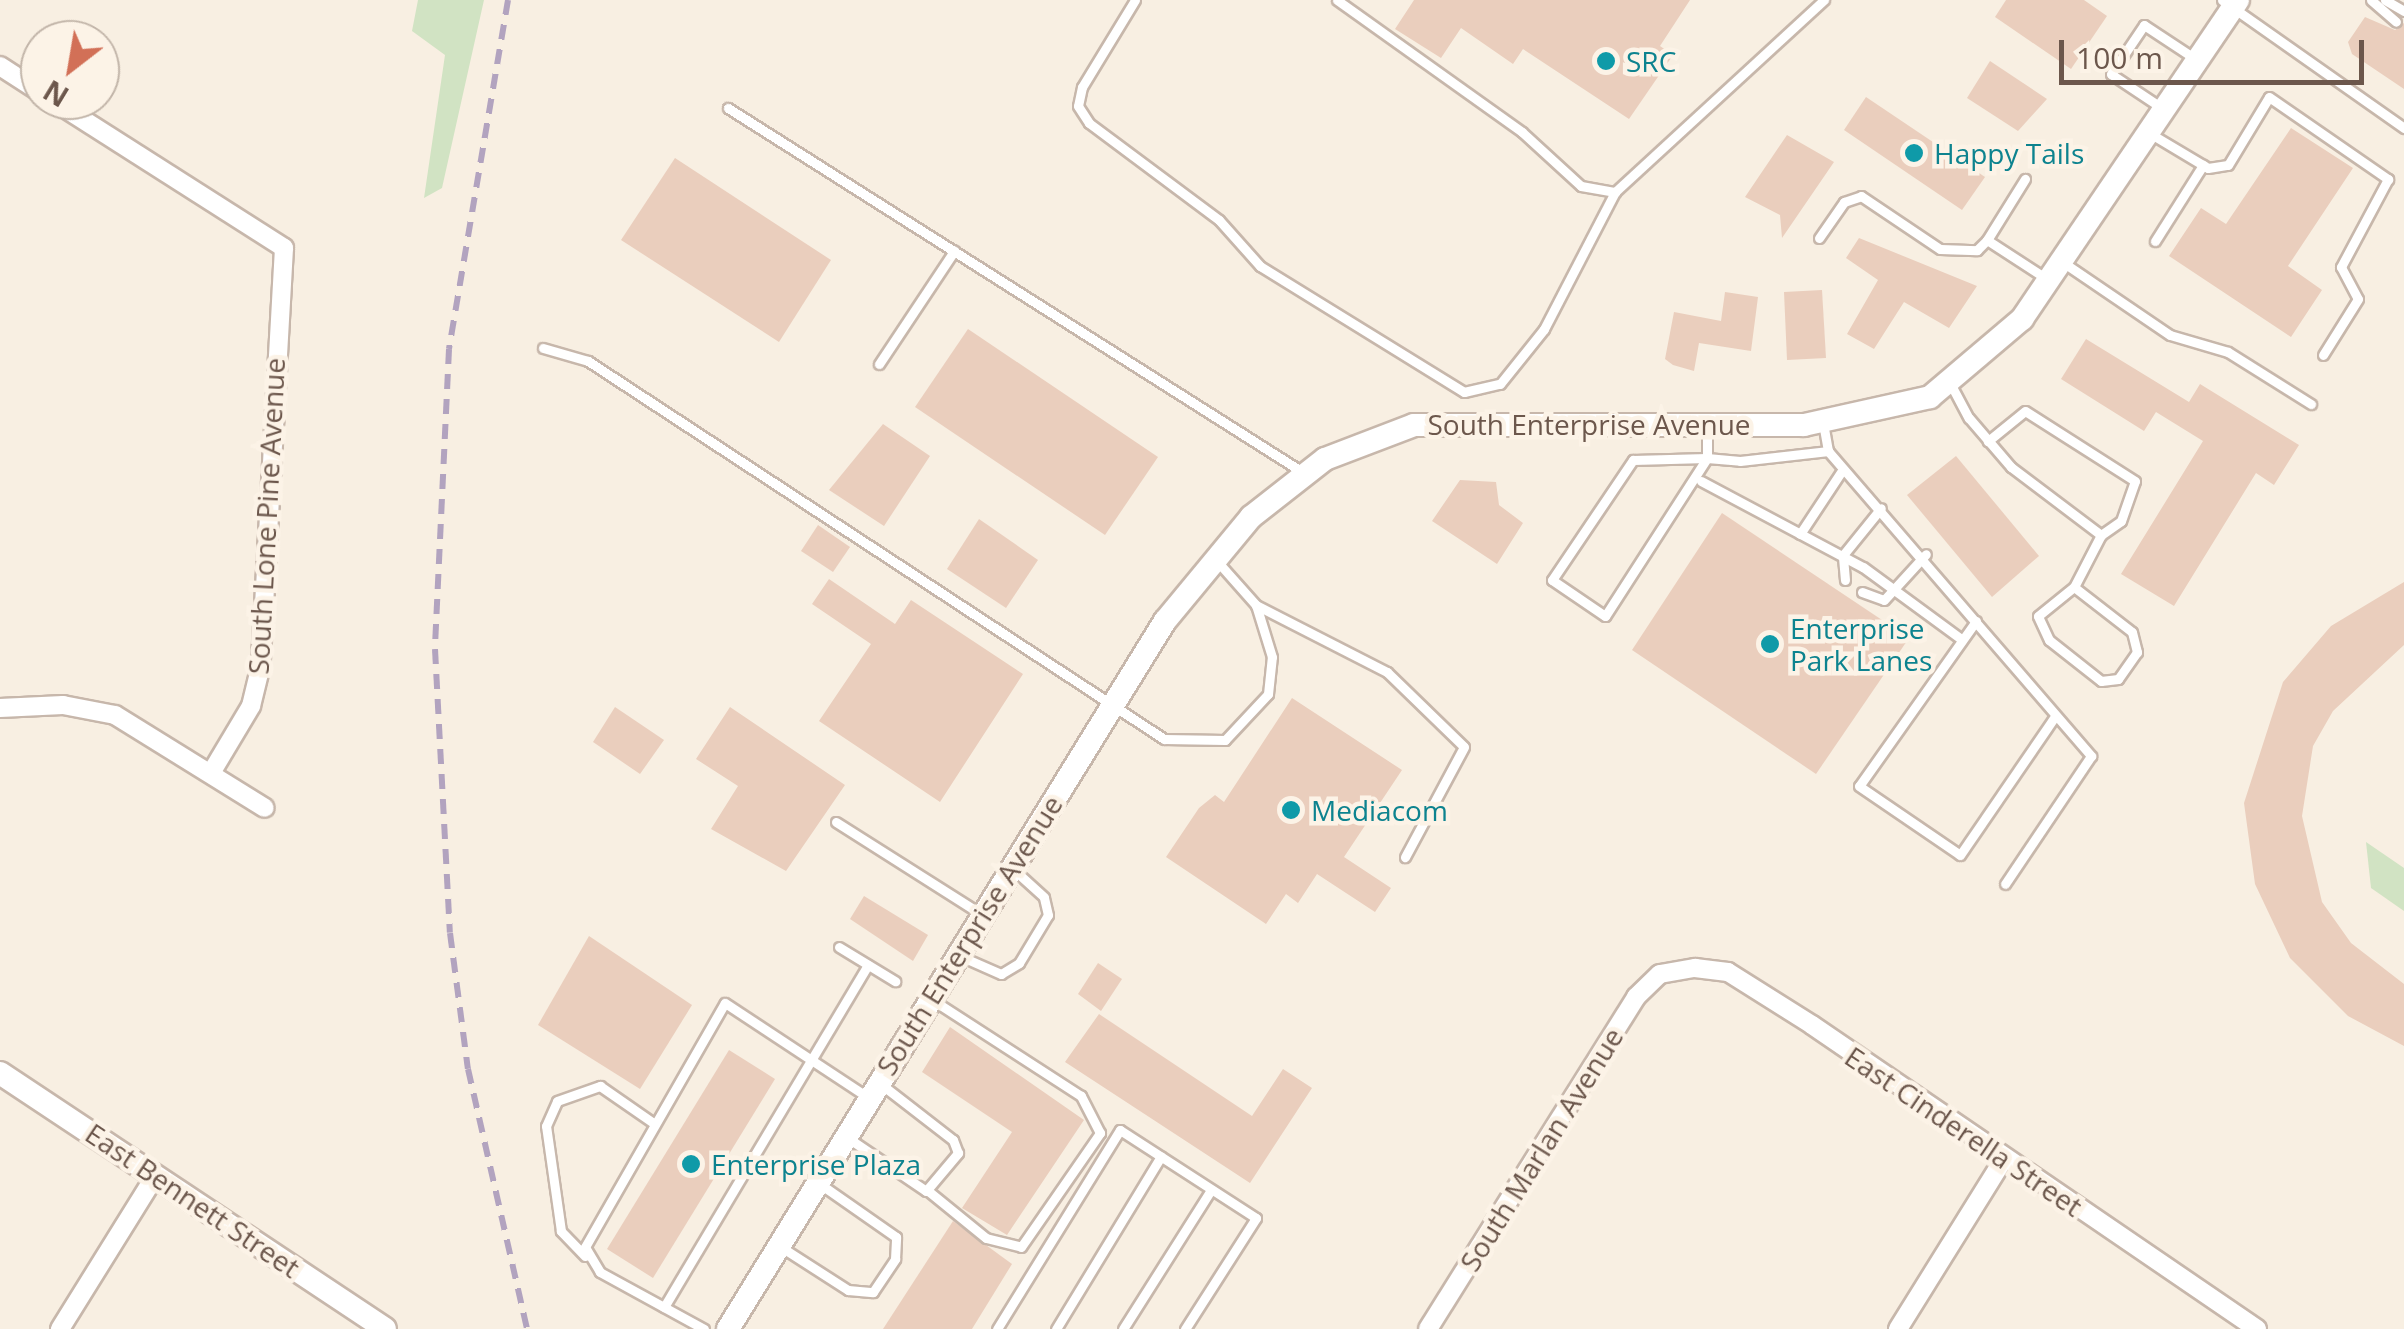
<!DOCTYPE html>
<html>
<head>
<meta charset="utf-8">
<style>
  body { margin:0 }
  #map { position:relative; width:2404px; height:1329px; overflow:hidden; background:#f8efe2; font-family:"Open Sans",sans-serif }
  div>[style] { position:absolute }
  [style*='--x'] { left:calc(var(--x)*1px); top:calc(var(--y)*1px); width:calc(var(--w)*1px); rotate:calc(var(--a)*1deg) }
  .green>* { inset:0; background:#d1e3c3 }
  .building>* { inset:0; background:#eacebd }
  .roads { filter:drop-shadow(2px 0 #c7b7ab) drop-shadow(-2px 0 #c7b7ab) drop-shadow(0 2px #c7b7ab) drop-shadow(0 -2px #c7b7ab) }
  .service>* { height:9px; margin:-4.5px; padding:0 4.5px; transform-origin:4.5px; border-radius:4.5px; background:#fff }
  .minor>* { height:18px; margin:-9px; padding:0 9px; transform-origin:9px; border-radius:9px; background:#fff }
  .tertiary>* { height:22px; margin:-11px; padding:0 11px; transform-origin:11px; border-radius:11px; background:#fff }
  .rail>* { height:6px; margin-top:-3px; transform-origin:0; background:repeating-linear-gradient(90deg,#b2a3bf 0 15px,transparent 0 25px) }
  .dots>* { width:28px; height:28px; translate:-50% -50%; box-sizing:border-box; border:5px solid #fcf3e7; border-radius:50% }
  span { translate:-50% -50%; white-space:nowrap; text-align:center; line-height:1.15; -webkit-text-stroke:9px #fcf3e7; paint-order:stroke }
  .culture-label { font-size:28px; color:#0d838f }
  .left { translate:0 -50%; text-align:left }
  .street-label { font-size:28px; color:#6c574c }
  .north { position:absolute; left:20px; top:20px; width:100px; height:100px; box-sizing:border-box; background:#fcf3e7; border:2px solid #c2b5a9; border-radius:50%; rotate:211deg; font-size:28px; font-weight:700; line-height:40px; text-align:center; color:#6c574c }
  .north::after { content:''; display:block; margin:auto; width:35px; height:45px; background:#d27057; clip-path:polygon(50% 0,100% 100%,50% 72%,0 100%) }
  .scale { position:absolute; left:2059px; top:40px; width:305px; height:45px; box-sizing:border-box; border:5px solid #6c574c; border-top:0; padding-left:12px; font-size:30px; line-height:35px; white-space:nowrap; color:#6c574c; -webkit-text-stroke:8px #fcf3e7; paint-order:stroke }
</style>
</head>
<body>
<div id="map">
  <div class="green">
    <div style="clip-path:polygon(418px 0,484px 0,442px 188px,424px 198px,445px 55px,412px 31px)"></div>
    <div style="clip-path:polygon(2366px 842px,2404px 868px,2404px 911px,2371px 888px)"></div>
  </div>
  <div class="building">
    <div style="clip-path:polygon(1414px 0,1690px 0,1660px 46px,1673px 55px,1629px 119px,1523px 49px,1513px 64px,1461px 28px,1441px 58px,1395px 29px)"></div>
    <div style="clip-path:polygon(2006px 0,2084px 0,2107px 16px,2071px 69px,1995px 17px)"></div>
    <div style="clip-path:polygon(2365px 17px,2395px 30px,2404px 23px,2404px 89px,2352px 54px,2348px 42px)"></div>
    <div style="clip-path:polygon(1990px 61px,2047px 99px,2018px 131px,1967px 98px)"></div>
    <div style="clip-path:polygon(1866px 97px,1985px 177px,1962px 210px,1844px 130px)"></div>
    <div style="clip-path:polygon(2291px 128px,2353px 168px,2288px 266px,2322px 290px,2291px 337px,2169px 256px,2201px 208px,2226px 224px)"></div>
    <div style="clip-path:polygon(1787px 135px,1834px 162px,1782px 238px,1780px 215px,1745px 197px)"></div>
    <div style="clip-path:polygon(675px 158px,831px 260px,779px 342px,621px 240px)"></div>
    <div style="clip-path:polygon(1859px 238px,1977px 286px,1949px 328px,1904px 302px,1874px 349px,1847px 334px,1878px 280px,1846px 258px)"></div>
    <div style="clip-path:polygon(1822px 290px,1826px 358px,1787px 360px,1784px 292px)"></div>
    <div style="clip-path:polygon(1725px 292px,1758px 297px,1751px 351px,1699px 343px,1694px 371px,1673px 365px,1665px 359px,1674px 312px,1721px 321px)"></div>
    <div style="clip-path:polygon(968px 329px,1158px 457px,1105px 535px,915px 407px)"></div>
    <div style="clip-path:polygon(2086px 339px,2189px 402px,2200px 384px,2299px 445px,2274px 485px,2256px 473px,2174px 606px,2121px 574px,2203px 441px,2156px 412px,2144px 431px,2061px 379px)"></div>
    <div style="clip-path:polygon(883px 424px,930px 456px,884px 526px,829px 490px)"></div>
    <div style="clip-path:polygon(1956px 456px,2039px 556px,1992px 597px,1907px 495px)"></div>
    <div style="clip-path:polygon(1460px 480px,1496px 482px,1499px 505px,1523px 523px,1497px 564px,1432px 521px)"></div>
    <div style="clip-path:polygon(1722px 513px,1909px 638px,1816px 774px,1632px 650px)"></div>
    <div style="clip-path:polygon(979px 519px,1038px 560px,1006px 608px,947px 569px)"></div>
    <div style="clip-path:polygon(818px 525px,850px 547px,833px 572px,801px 551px)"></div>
    <div style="clip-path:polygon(829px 579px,895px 624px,911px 600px,1023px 674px,940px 802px,819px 721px,871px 644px,812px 604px)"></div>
    <div style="clip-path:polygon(2404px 582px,2404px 645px,2333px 711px,2313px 746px,2302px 816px,2322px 902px,2351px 943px,2404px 984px,2404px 1046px,2348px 1016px,2290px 958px,2255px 884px,2244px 803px,2283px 682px,2331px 626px)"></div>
    <div style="clip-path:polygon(1292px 698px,1402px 770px,1344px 857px,1391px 888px,1375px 912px,1317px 874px,1298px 903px,1286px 894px,1266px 924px,1166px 857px,1199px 808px,1215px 795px,1224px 802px)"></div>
    <div style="clip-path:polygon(615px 707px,664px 740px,640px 774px,593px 742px)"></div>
    <div style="clip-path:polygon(730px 707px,845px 785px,786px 871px,711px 829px,738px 786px,696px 759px)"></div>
    <div style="clip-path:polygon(864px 896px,928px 935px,913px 961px,850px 919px)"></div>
    <div style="clip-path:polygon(589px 936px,692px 1005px,640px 1089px,538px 1025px)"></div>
    <div style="clip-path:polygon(1098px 963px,1122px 979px,1101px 1011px,1078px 994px)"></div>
    <div style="clip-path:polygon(1099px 1014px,1252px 1116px,1283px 1069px,1312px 1088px,1250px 1183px,1065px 1062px)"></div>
    <div style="clip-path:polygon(950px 1027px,1084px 1120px,1007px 1235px,962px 1208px,1012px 1132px,922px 1072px)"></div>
    <div style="clip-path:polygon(729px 1050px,775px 1079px,653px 1278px,607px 1249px)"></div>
    <div style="clip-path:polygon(953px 1221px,1012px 1264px,972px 1329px,883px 1329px)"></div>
  </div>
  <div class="roads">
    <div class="service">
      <div style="--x:1135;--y:0;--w:102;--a:121.3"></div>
      <div style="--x:1082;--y:87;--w:19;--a:102"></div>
      <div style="--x:1078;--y:106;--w:20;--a:57"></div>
      <div style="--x:1089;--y:123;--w:162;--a:36.7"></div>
      <div style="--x:1219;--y:220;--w:62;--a:48.3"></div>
      <div style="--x:1260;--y:266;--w:240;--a:31.7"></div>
      <div style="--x:1464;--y:392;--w:37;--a:-13"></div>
      <div style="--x:1500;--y:384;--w:70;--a:-51.3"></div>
      <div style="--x:1544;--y:329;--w:154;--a:-62.6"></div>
      <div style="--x:1337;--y:0;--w:227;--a:35.5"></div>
      <div style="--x:1522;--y:132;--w:80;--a:42.5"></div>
      <div style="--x:1581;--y:186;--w:35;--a:10"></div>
      <div style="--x:1615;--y:192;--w:284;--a:-42.6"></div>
      <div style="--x:2222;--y:0;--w:223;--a:35.1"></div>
      <div style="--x:2371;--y:0;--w:33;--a:41"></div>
      <div style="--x:2385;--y:0;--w:22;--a:30"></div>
      <div style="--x:728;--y:108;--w:682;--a:32.36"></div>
      <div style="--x:2162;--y:108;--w:61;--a:-146.3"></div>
      <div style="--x:2111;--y:74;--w:59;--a:-56"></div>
      <div style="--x:2144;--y:25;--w:64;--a:33.4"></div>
      <div style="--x:2151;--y:134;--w:66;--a:30.8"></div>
      <div style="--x:2208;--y:168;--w:20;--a:-9"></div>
      <div style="--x:2228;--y:165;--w:79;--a:-58.9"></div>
      <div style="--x:2269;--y:97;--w:145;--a:34.6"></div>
      <div style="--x:2388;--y:179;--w:100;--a:118.1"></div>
      <div style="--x:2341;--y:267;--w:36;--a:62"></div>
      <div style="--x:2358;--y:299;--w:66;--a:122"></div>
      <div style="--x:1819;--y:238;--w:44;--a:-55.2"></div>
      <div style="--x:1844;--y:202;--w:18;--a:-19"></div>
      <div style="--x:1861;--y:196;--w:95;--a:33.9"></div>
      <div style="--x:1940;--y:249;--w:37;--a:2"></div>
      <div style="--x:1977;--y:250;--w:14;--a:-45"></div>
      <div style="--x:1987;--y:240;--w:72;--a:33"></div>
      <div style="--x:1987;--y:240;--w:72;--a:-58.1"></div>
      <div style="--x:2155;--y:241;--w:90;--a:-57.7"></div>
      <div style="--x:2064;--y:263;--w:128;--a:34.2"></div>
      <div style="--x:2170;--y:335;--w:60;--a:16.3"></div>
      <div style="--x:2228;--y:352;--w:98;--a:32.1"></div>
      <div style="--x:543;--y:348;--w:47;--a:16.1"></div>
      <div style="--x:588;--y:361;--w:689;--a:33.27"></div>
      <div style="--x:1164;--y:739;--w:61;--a:0.9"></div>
      <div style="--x:1225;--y:740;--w:63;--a:-46.9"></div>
      <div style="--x:1268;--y:694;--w:37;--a:-84"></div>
      <div style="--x:1272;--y:657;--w:54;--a:-107.1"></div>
      <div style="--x:1256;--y:605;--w:59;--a:-131.6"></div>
      <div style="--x:879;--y:364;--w:136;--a:-56.4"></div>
      <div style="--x:1950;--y:383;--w:40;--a:62"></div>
      <div style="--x:1969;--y:418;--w:65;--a:49.4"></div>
      <div style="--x:2011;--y:467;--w:113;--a:37.1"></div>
      <div style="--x:2101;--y:535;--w:24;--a:-35"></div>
      <div style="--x:2121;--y:521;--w:42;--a:-70.7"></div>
      <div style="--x:2135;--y:481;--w:130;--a:-147.5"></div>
      <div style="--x:2025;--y:411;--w:48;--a:141"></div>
      <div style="--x:1707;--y:426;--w:32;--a:90"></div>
      <div style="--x:1707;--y:458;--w:33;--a:5"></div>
      <div style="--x:1740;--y:461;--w:89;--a:-6.5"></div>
      <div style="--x:1828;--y:451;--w:27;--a:-100"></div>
      <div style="--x:1828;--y:451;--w:403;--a:49.2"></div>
      <div style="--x:2091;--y:756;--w:154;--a:123.9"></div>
      <div style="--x:1707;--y:458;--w:188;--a:122.8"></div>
      <div style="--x:1605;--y:616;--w:64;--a:-145.8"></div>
      <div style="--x:1552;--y:580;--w:145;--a:-56"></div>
      <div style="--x:1633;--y:460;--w:74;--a:-1.5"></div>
      <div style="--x:1701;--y:481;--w:183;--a:28"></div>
      <div style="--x:1863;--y:567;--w:122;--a:36.3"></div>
      <div style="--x:1800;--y:534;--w:74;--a:-56.5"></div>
      <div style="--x:1845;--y:580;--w:25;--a:-95"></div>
      <div style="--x:1843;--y:555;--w:60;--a:-51"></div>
      <div style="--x:2074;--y:587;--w:73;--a:37.8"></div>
      <div style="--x:2132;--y:632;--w:21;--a:76"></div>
      <div style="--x:2137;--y:652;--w:33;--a:125"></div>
      <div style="--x:2118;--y:679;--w:17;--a:173"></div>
      <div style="--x:2101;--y:681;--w:66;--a:-141.7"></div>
      <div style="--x:2049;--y:640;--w:26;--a:-115"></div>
      <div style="--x:2038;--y:616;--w:46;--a:-38.9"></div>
      <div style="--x:2074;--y:587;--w:59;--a:-62.6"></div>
      <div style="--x:1862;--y:592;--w:23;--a:20"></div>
      <div style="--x:1884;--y:600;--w:62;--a:-47.6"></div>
      <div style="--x:1256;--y:605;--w:147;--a:27.1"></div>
      <div style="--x:1387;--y:672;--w:107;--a:44.2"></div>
      <div style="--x:1464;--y:747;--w:125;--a:118.2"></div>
      <div style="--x:1976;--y:621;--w:202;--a:125.3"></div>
      <div style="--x:1859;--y:786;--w:122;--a:34.3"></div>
      <div style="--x:1960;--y:855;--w:168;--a:-55.6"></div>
      <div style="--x:836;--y:822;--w:172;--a:32.4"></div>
      <div style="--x:839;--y:947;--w:66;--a:31.3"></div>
      <div style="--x:960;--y:956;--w:45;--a:23.7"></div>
      <div style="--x:1001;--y:974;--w:21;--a:-31"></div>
      <div style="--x:1019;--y:963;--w:56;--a:-58.9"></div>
      <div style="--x:1048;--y:915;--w:18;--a:-103"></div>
      <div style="--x:1044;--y:897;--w:43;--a:-137.8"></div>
      <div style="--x:848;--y:1138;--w:94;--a:34.2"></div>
      <div style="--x:926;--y:1191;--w:50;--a:-49.9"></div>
      <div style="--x:958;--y:1153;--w:14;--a:-111"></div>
      <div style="--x:953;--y:1140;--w:90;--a:-142.2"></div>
      <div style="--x:927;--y:1190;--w:76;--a:39.1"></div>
      <div style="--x:986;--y:1238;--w:36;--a:14"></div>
      <div style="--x:1021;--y:1247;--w:139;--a:-55.3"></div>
      <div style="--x:1100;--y:1133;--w:42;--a:-117.2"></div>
      <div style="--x:1081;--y:1096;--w:179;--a:-147.1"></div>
      <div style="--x:781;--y:1247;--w:80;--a:32.7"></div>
      <div style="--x:848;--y:1290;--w:25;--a:5"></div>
      <div style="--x:873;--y:1292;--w:40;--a:-56"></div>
      <div style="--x:895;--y:1259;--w:22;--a:-87"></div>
      <div style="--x:896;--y:1237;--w:93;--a:-145.1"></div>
      <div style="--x:585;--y:1256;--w:35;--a:-134"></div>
      <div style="--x:561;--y:1231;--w:106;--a:-98.1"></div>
      <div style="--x:546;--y:1126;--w:27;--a:-66"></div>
      <div style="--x:557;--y:1101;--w:46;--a:-19.2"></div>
      <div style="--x:600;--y:1086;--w:63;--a:34.7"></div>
      <div style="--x:664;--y:1307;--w:398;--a:-59.2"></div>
      <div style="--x:704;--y:1329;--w:119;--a:-151.3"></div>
      <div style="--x:600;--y:1272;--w:29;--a:-121"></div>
      <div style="--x:585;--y:1247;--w:281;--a:-60.2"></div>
      <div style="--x:725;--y:1003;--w:173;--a:33.4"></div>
      <div style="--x:997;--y:1329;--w:234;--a:-58.3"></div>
      <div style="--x:1120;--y:1130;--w:162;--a:32.9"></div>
      <div style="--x:1256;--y:1218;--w:132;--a:122.6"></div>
      <div style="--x:1056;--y:1329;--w:202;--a:-58.7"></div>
      <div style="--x:1123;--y:1329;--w:165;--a:-57.7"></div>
    </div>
    <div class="minor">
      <div style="--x:0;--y:66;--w:48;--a:33"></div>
      <div style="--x:52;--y:100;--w:275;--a:32.5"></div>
      <div style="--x:284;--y:248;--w:418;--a:93.2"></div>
      <div style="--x:261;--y:665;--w:42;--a:103.7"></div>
      <div style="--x:251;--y:706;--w:78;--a:120.8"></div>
      <div style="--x:0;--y:708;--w:63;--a:-2.7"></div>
      <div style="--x:63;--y:705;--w:53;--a:10.9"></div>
      <div style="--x:115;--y:715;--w:176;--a:31.8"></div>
      <div style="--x:60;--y:1329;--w:181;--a:-58.1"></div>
      <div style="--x:1428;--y:1329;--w:392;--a:-57.9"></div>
      <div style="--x:1636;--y:997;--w:33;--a:-44"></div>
      <div style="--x:1660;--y:974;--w:36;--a:-10"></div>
      <div style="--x:1695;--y:968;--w:33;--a:7"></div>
      <div style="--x:1728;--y:972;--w:99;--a:32.2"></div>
      <div style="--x:1812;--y:1025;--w:539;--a:34.34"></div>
      <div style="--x:1898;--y:1329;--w:200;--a:-58.1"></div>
    </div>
    <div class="tertiary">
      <div style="--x:0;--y:1073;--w:462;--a:33.6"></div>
      <div style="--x:728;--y:1329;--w:832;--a:-58.32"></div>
      <div style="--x:1165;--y:621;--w:135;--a:-50.4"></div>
      <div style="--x:1251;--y:517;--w:94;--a:-38.1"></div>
      <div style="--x:1325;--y:459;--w:95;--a:-20.9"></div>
      <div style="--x:1414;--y:425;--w:390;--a:0"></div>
      <div style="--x:1804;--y:425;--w:129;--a:-12.5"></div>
      <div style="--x:1930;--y:397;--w:121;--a:-40.3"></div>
      <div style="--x:2022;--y:319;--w:385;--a:-55.9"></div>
    </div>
  </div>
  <div class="rail">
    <div style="--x:508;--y:0;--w:354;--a:99.6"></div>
    <div style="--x:449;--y:349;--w:300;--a:92.7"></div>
    <div style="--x:435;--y:649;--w:284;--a:87"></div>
    <div style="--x:450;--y:933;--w:137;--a:82.5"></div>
    <div style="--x:468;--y:1069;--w:267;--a:77.2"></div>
  </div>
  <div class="dots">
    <div style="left:1606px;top:61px;background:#0f9aa8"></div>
    <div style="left:1914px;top:153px;background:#0f9aa8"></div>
    <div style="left:1770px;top:644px;background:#0f9aa8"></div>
    <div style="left:1291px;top:810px;background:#0f9aa8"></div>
    <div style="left:691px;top:1164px;background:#0f9aa8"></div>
  </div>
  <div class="culture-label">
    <span class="left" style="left:1626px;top:61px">SRC</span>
    <span class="left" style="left:1934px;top:153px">Happy Tails</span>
    <span class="left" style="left:1790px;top:644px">Enterprise<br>Park Lanes</span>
    <span class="left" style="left:1311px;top:810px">Mediacom</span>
    <span class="left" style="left:711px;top:1164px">Enterprise Plaza</span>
  </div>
  <div class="street-label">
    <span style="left:1589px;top:424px">South Enterprise Avenue</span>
    <span style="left:266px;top:516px;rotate:-87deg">South Lone Pine Avenue</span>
    <span style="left:969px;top:935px;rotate:-58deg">South Enterprise Avenue</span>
    <span style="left:1964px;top:1131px;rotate:34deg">East Cinderella Street</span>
    <span style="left:1541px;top:1149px;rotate:-58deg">South Marlan Avenue</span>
    <span style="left:193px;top:1200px;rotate:34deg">East Bennett Street</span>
  </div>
  <div class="north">N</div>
  <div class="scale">100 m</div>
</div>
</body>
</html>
